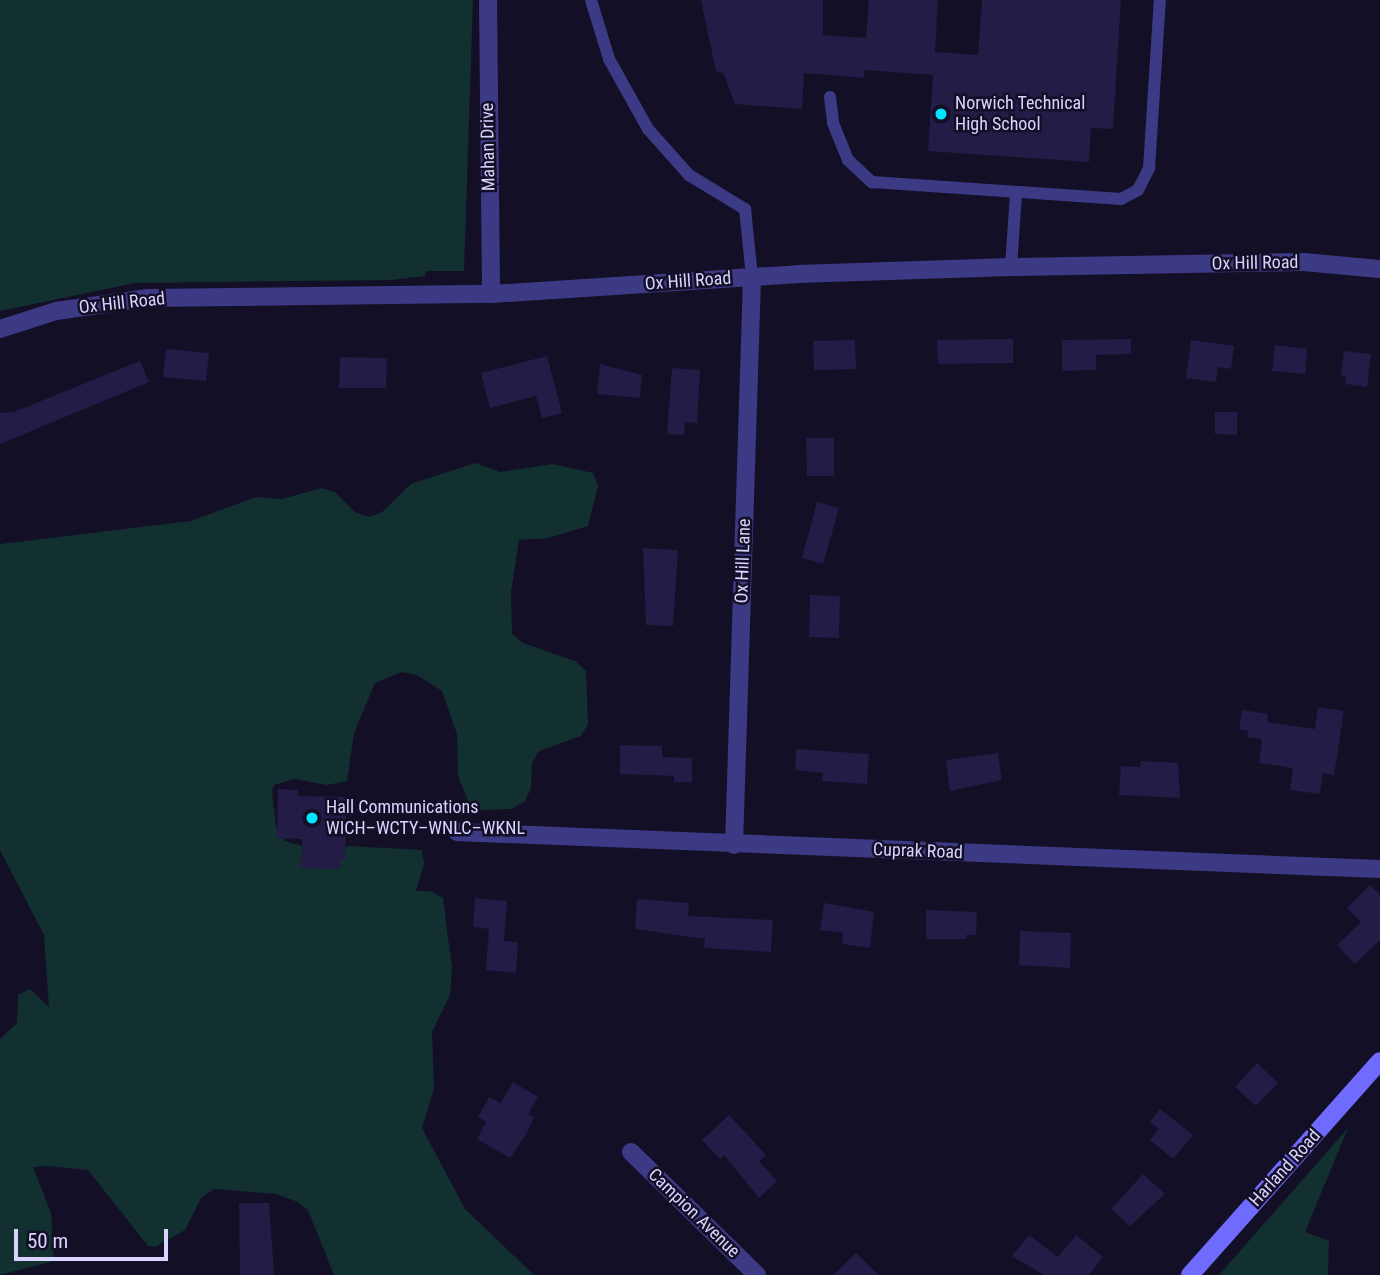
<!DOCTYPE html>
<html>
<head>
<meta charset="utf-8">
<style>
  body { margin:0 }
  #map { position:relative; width:1380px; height:1275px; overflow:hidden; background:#130f26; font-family:"Roboto Condensed",sans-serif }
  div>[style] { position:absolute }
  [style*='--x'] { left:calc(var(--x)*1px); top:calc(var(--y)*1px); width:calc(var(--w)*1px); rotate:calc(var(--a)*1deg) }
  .green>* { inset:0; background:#12302f }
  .building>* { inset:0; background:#241b47 }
  .service>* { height:12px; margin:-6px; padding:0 6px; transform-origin:6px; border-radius:6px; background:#3d3a85 }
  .minor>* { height:18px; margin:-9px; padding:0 9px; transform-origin:9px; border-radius:9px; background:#3d3a85 }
  .secondary>* { height:18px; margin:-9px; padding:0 9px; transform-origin:9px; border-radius:9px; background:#6f6bff }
  .dots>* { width:19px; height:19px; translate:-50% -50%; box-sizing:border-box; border:4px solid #130f26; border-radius:50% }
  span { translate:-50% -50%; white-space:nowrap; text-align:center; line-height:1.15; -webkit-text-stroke:5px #130f26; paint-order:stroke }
  .poi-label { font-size:18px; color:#d9d4ff }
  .left { translate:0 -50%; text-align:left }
  .street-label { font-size:18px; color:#d9d4ff }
  .scale { position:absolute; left:14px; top:1229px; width:154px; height:32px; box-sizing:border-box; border:4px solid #d9d4ff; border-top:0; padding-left:9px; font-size:21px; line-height:24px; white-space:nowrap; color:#d9d4ff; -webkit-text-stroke:5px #130f26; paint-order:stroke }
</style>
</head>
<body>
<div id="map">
  <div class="green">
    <div style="clip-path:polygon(0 0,473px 0,464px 271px,426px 271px,425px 276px,392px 280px,135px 283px,0 311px)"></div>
    <div style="clip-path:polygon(475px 463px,500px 472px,553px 464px,593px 473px,598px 486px,588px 526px,548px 538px,519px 540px,511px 592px,512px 634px,523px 643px,575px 661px,586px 671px,588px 724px,581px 736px,539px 751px,532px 763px,531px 789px,524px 802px,511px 809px,481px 810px,469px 803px,458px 776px,457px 734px,442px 691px,417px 675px,402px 672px,375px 683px,354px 733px,347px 781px,327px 785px,294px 779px,274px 785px,272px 791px,276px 827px,285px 841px,330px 854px,349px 846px,422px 850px,424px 864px,416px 891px,430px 891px,443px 898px,452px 968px,450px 995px,432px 1032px,434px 1089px,422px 1128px,465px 1209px,534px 1275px,334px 1275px,308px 1210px,298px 1202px,276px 1194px,214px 1189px,201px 1198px,185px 1230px,155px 1247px,148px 1246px,88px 1170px,48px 1166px,33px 1167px,51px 1213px,54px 1261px,0 1275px,0 1039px,17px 1023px,18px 995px,30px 989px,49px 1007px,44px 935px,0 850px,0 544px,191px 521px,256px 497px,282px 499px,322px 488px,335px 492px,355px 512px,368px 517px,381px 513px,411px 484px)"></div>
    <div style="clip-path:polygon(1348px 1128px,1305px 1232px,1329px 1241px,1328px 1275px,1219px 1275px)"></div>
  </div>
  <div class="building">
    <div style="clip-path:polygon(701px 0,823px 0,823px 35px,866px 38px,869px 0,938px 0,935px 52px,978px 55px,982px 0,1121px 0,1113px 129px,1091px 128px,1089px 162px,928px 151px,933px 75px,864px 70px,864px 78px,804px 73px,802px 109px,735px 104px,723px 73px,716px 72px)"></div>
    <div style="clip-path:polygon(1013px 339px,1013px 363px,938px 364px,937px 340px)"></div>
    <div style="clip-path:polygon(1131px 339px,1131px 354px,1096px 355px,1096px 370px,1062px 371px,1062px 340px)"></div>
    <div style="clip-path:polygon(855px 340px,856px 369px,814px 370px,813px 341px)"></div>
    <div style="clip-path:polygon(1191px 340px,1234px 346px,1231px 369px,1218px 367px,1216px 382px,1186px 378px)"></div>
    <div style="clip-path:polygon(1275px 345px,1307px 349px,1305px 374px,1272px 371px)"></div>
    <div style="clip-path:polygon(166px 349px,209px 353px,206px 381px,163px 377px)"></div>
    <div style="clip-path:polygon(1344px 351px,1371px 354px,1367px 387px,1345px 384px,1346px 376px,1341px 375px)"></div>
    <div style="clip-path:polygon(547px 356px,562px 413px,542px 418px,536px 396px,490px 408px,481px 373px)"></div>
    <div style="clip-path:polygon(340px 357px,387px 358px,386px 388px,339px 388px)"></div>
    <div style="clip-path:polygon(140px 361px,149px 382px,0 444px,0 413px,14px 412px)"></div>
    <div style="clip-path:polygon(600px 364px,642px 375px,640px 398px,597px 394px)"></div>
    <div style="clip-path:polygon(672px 368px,700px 370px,697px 423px,685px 422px,684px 435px,667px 434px)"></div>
    <div style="clip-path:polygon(1215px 412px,1237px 412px,1237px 435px,1215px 434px)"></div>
    <div style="clip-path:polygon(806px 438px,834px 438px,834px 476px,807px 476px)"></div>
    <div style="clip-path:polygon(817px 502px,839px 508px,823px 564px,802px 558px)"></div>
    <div style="clip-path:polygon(643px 548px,678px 550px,673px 626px,646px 625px)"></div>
    <div style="clip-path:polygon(810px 595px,840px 596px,839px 638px,809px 637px)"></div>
    <div style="clip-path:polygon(1318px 707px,1344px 711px,1334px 775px,1323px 773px,1320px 794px,1290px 790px,1293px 768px,1259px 763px,1262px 739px,1247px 737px,1248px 731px,1239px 729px,1242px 710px,1268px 714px,1267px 722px,1315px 729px)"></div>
    <div style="clip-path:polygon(620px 745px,662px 746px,662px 757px,692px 758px,692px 782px,674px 782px,674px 776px,620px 774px)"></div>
    <div style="clip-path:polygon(796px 749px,869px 754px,867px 784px,822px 781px,823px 773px,795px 770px)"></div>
    <div style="clip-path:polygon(998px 753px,1002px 780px,950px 791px,946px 760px)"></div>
    <div style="clip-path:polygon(1141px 761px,1178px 763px,1180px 798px,1119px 795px,1121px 766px,1140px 767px)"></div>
    <div style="clip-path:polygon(278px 789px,298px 790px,298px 796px,347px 797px,345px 860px,340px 860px,340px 869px,301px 868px,302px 839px,277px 838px)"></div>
    <div style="clip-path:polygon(1370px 885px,1380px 895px,1380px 940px,1355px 964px,1337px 945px,1361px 922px,1347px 908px)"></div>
    <div style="clip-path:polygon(475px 898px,507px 901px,504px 941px,518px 942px,516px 973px,486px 970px,489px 929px,473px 927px)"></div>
    <div style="clip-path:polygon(637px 899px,689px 903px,688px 916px,773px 920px,771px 952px,704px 948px,705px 939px,635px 929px)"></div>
    <div style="clip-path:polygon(824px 903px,874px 912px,870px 948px,842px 944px,843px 933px,820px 930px)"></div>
    <div style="clip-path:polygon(926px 910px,977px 912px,976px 935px,966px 935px,966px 939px,926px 939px)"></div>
    <div style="clip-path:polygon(1020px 931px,1071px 933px,1070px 968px,1019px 965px)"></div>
    <div style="clip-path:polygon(1257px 1063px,1278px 1083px,1256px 1106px,1235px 1087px)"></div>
    <div style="clip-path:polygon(513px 1082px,538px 1097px,528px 1114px,534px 1117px,527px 1133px,510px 1158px,477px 1139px,486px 1122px,478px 1117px,489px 1097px,501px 1103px)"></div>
    <div style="clip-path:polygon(1160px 1109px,1193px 1135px,1173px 1159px,1150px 1140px,1159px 1129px,1150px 1122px)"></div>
    <div style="clip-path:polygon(729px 1115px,766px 1155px,759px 1161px,777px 1181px,759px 1198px,724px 1155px,720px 1159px,702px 1140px)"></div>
    <div style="clip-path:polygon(1143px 1174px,1165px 1194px,1130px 1226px,1111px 1209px)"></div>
    <div style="clip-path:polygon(239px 1203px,269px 1203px,274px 1275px,240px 1275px)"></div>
    <div style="clip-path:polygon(1029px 1235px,1058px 1257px,1076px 1235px,1103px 1257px,1089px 1275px,1044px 1275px,1012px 1256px)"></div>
    <div style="clip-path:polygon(856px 1253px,879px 1275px,833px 1275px)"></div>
  </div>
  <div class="service">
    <div style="--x:591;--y:0;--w:62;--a:73"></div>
    <div style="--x:609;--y:59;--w:80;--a:60.9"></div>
    <div style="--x:648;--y:129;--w:62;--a:48.3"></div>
    <div style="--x:689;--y:175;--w:66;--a:31.3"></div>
    <div style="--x:745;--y:209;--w:68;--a:84.1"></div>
    <div style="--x:830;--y:97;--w:26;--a:83"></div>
    <div style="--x:833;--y:123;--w:40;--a:68"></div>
    <div style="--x:848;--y:160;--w:33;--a:43"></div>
    <div style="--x:872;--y:182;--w:250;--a:3.9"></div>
    <div style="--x:1121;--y:199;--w:19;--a:-28"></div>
    <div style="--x:1138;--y:190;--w:25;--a:-63"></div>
    <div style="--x:1149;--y:168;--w:168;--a:-86.3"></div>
    <div style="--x:1011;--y:267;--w:74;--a:-86.1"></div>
  </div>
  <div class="minor">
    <div style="--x:488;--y:0;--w:294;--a:89.4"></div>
    <div style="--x:0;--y:329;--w:59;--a:-17.8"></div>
    <div style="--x:56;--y:311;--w:92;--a:-8.1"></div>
    <div style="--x:147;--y:298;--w:344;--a:-0.7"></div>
    <div style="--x:491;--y:294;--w:308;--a:-3.7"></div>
    <div style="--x:798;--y:274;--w:213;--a:-1.9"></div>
    <div style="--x:1011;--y:267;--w:293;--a:-1"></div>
    <div style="--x:1304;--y:262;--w:76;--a:5.3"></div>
    <div style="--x:457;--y:832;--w:924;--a:2.3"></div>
    <div style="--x:734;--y:845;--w:568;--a:-88.18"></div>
    <div style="--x:631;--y:1152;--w:176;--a:44.3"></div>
  </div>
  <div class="secondary">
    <div style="--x:1190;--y:1275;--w:286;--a:-48.4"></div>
  </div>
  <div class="dots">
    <div style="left:941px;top:114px;background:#00e5ff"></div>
    <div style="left:312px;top:818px;background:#00e5ff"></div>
  </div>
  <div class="poi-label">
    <span class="left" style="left:955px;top:114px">Norwich Technical<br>High School</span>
    <span class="left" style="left:326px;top:818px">Hall Communications<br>WICH–WCTY–WNLC–WKNL</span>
  </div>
  <div class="street-label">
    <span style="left:488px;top:147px;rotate:-91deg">Mahan Drive</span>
    <span style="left:1255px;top:263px;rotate:-1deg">Ox Hill Road</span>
    <span style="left:688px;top:281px;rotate:-4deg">Ox Hill Road</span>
    <span style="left:122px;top:303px;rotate:-6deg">Ox Hill Road</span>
    <span style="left:743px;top:561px;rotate:-88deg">Ox Hill Lane</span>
    <span style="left:918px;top:851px;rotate:2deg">Cuprak Road</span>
    <span style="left:1285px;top:1168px;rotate:-48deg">Harland Road</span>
    <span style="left:694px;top:1213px;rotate:44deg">Campion Avenue</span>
  </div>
  <div class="scale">50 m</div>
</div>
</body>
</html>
